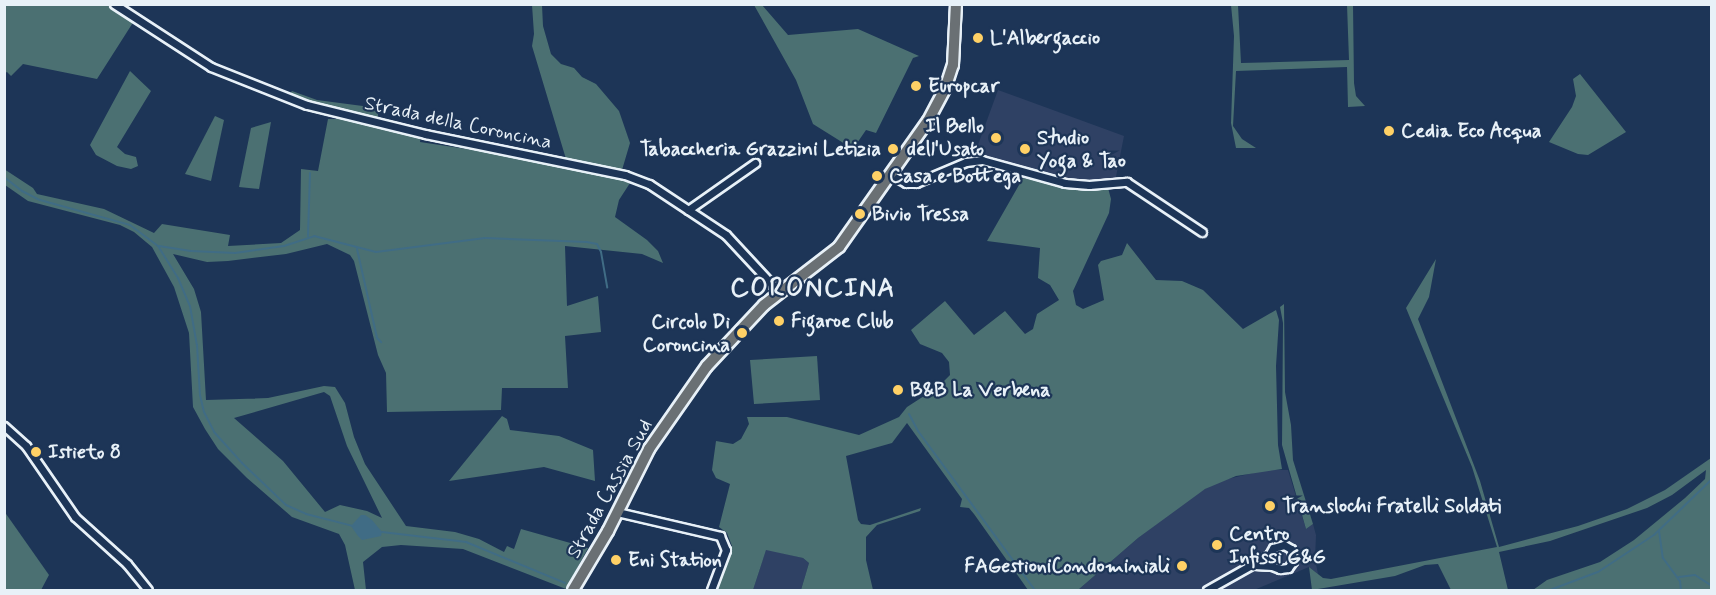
<!DOCTYPE html>
<html>
<head>
<meta charset="utf-8">
<style>
  body { margin:0 }
  #map { position:relative; width:1716px; height:595px; overflow:hidden; background:#1d3557; font-family:Mynerve,sans-serif }
  div>[style] { position:absolute }
  [style*='--x'] { left:calc(var(--x)*1px); top:calc(var(--y)*1px); width:calc(var(--w)*1px); rotate:calc(var(--a)*1deg) }
  .built>* { inset:0; background:#2f4164 }
  .green>* { inset:0; background:#4b7072 }
  .water>* { inset:0; background:#406c85 }
  .stream>* { height:2px; margin:-1px; padding:0 1px; transform-origin:1px; border-radius:1px; background:#406c85 }
  .roads { filter:drop-shadow(2px 0 #e8f1f8) drop-shadow(-2px 0 #e8f1f8) drop-shadow(0 2px #e8f1f8) drop-shadow(0 -2px #e8f1f8) }
  .minor>* { height:7px; margin:-3.5px; padding:0 3.5px; transform-origin:3.5px; border-radius:3.5px; background:#1d3557 }
  .primary>* { height:10px; margin:-5px; padding:0 5px; transform-origin:5px; border-radius:5px; background:#6a7074 }
  .dots>* { width:16px; height:16px; translate:-50% -50%; box-sizing:border-box; border:3px solid #1d3557; border-radius:50% }
  span { translate:-50% -50%; white-space:nowrap; text-align:center; line-height:1.15; -webkit-text-stroke:4.5px #1d3557; paint-order:stroke }
  .poi-label { font-size:20px; color:#e8f1f8; font-weight:700 }
  .left { translate:0 -50%; text-align:left }
  .right { translate:-100% -50%; text-align:right }
  .street-label { font-size:20px; color:#e8f1f8 }
  .district-label { font-size:26px; color:#e8f1f8; font-weight:700; letter-spacing:1.5px }
  .frame { position:absolute; inset:0; border:6px solid #e8f1f8; pointer-events:none }
</style>
</head>
<body>
<div id="map">
  <div class="built">
    <div style="clip-path:polygon(998px 90px,1124px 136px,1114px 187px,1092px 190px,1044px 184px,1023px 178px,1027px 170px,975px 153px)"></div>
    <div style="clip-path:polygon(1266px 470px,1288px 470px,1306px 529px,1313px 524px,1316px 535px,1315px 559px,1318px 574px,1309px 567px,1254px 590px,1078px 590px,1138px 538px,1191px 497px,1219px 481px)"></div>
    <div style="clip-path:polygon(766px 549px,803px 558px,809px 563px,801px 590px,753px 590px)"></div>
  </div>
  <div class="green">
    <div style="clip-path:polygon(5px 4px,108px 5px,134px 21px,97px 79px,23px 64px,11px 76px,7px 72px,5px 73px)"></div>
    <div style="clip-path:polygon(532px 5px,542px 5px,543px 26px,551px 54px,561px 64px,574px 68px,582px 77px,596px 84px,619px 111px,630px 143px,622px 170px,566px 159px,532px 46px,534px 34px)"></div>
    <div style="clip-path:polygon(754px 5px,762px 5px,788px 35px,858px 29px,919px 56px,913px 58px,876px 133px,866px 130px,853px 149px,813px 124px,796px 80px)"></div>
    <div style="clip-path:polygon(1231px 5px,1238px 5px,1241px 63px,1349px 60px,1347px 5px,1353px 5px,1354px 83px,1356px 96px,1365px 106px,1348px 107px,1347px 67px,1236px 71px,1233px 126px,1242px 139px,1256px 148px,1236px 148px,1231px 123px,1234px 36px)"></div>
    <div style="clip-path:polygon(130px 71px,151px 91px,117px 147px,125px 154px,136px 157px,138px 166px,131px 169px,117px 166px,96px 155px,90px 145px)"></div>
    <div style="clip-path:polygon(1580px 74px,1626px 132px,1588px 155px,1578px 154px,1549px 142px,1572px 107px,1576px 96px,1573px 79px)"></div>
    <div style="clip-path:polygon(292px 91px,317px 100px,378px 108px,378px 120px,288px 96px)"></div>
    <div style="clip-path:polygon(215px 116px,224px 120px,211px 181px,185px 174px)"></div>
    <div style="clip-path:polygon(evenodd,337px 116px,421px 136px,420px 142px,540px 160px,620px 178px,630px 183px,619px 200px,615px 217px,647px 240px,658px 251px,663px 263px,642px 254px,565px 246px,567px 306px,598px 296px,601px 332px,565px 336px,568px 388px,502px 388px,501px 410px,387px 412px,386px 373px,378px 355px,354px 261px,350px 255px,327px 244px,286px 254px,228px 261px,207px 262px,173px 254px,194px 289px,201px 312px,206px 400px,268px 398px,324px 386px,335px 387px,345px 403px,354px 437px,365px 464px,406px 526px,455px 532px,479px 539px,504px 552px,507px 546px,514px 549px,521px 529px,588px 548px,566px 589px,463px 549px,401px 545px,382px 547px,363px 562px,366px 590px,355px 590px,345px 545px,339px 534px,292px 517px,247px 478px,218px 449px,205px 429px,193px 407px,189px 333px,174px 287px,152px 247px,134px 232px,120px 225px,28px 201px,5px 185px,4px 169px,33px 188px,37px 194px,104px 209px,154px 233px,162px 224px,230px 235px,228px 246px,281px 243px,300px 230px,301px 169px,318px 171px,328px 119px,336px 119px,337px 116px,324px 392px,330px 396px,347px 446px,382px 518px,367px 511px,340px 505px,325px 512px,283px 461px,234px 418px,324px 392px)"></div>
    <div style="clip-path:polygon(271px 122px,259px 189px,239px 187px,251px 128px)"></div>
    <div style="clip-path:polygon(1023px 178px,1077px 189px,1108px 188px,1111px 199px,1109px 213px,1073px 291px,1076px 305px,1083px 309px,1104px 300px,1098px 265px,1101px 261px,1122px 255px,1127px 243px,1156px 280px,1182px 281px,1203px 290px,1243px 329px,1276px 310px,1279px 320px,1276px 366px,1278px 445px,1282px 469px,1236px 476px,1205px 489px,1138px 538px,1078px 590px,1028px 590px,974px 514px,969px 508px,960px 507px,962px 499px,907px 423px,892px 443px,846px 456px,858px 520px,861px 524px,870px 525px,921px 508px,920px 511px,877px 525px,866px 537px,866px 560px,873px 590px,801px 590px,809px 563px,803px 558px,766px 550px,753px 590px,717px 590px,732px 546px,727px 533px,719px 527px,730px 484px,716px 478px,712px 470px,716px 441px,733px 444px,741px 439px,749px 424px,747px 417px,787px 417px,859px 435px,899px 417px,907px 407px,938px 387px,950px 375px,949px 362px,942px 353px,920px 344px,911px 330px,945px 301px,974px 335px,1005px 311px,1025px 334px,1033px 329px,1037px 314px,1059px 300px,1050px 285px,1038px 278px,1040px 248px,987px 241px)"></div>
    <div style="clip-path:polygon(1436px 259px,1429px 297px,1418px 319px,1480px 481px,1499px 547px,1578px 526px,1627px 509px,1665px 490px,1711px 458px,1711px 590px,1533px 590px,1547px 580px,1600px 562px,1634px 540px,1685px 498px,1705px 479px,1706px 470px,1672px 495px,1647px 508px,1550px 541px,1499px 552px,1508px 590px,1451px 590px,1438px 564px,1425px 565px,1395px 576px,1312px 590px,1309px 567px,1323px 578px,1331px 579px,1497px 547px,1472px 467px,1406px 308px)"></div>
    <div style="clip-path:polygon(1284px 304px,1285px 392px,1291px 425px,1293px 460px,1313px 524px,1306px 529px,1282px 445px,1283px 323px,1280px 307px)"></div>
    <div style="clip-path:polygon(817px 356px,820px 400px,754px 404px,750px 360px)"></div>
    <div style="clip-path:polygon(502px 416px,507px 419px,510px 430px,559px 436px,593px 450px,595px 481px,544px 467px,449px 481px)"></div>
    <div style="clip-path:polygon(4px 511px,49px 575px,41px 590px,5px 590px)"></div>
  </div>
  <div class="water">
    <div style="clip-path:polygon(361px 515px,365px 515px,372px 520px,382px 532px,381px 536px,362px 540px,358px 536px,351px 526px)"></div>
  </div>
  <div class="stream">
    <div style="--x:4;--y:177;--w:23;--a:38"></div>
    <div style="--x:22;--y:191;--w:20;--a:27"></div>
    <div style="--x:40;--y:200;--w:93;--a:15.5"></div>
    <div style="--x:130;--y:225;--w:35;--a:37"></div>
    <div style="--x:158;--y:246;--w:38;--a:58"></div>
    <div style="--x:178;--y:278;--w:30;--a:67"></div>
    <div style="--x:190;--y:306;--w:40;--a:80"></div>
    <div style="--x:197;--y:345;--w:50;--a:86.6"></div>
    <div style="--x:200;--y:395;--w:17;--a:77"></div>
    <div style="--x:204;--y:412;--w:22;--a:63"></div>
    <div style="--x:214;--y:432;--w:42;--a:47.9"></div>
    <div style="--x:242;--y:463;--w:61;--a:43.7"></div>
    <div style="--x:286;--y:505;--w:22;--a:24"></div>
    <div style="--x:306;--y:514;--w:49;--a:14.3"></div>
    <div style="--x:308;--y:236;--w:63;--a:-88.2"></div>
    <div style="--x:159;--y:246;--w:32;--a:9"></div>
    <div style="--x:191;--y:251;--w:44;--a:2.6"></div>
    <div style="--x:235;--y:253;--w:49;--a:-8.1"></div>
    <div style="--x:284;--y:246;--w:32;--a:-18"></div>
    <div style="--x:314;--y:236;--w:64;--a:14.5"></div>
    <div style="--x:376;--y:252;--w:110;--a:-7.3"></div>
    <div style="--x:485;--y:238;--w:102;--a:2.2"></div>
    <div style="--x:587;--y:242;--w:10;--a:11"></div>
    <div style="--x:597;--y:244;--w:9;--a:63"></div>
    <div style="--x:601;--y:252;--w:36;--a:80"></div>
    <div style="--x:357;--y:249;--w:91;--a:77.3"></div>
    <div style="--x:377;--y:338;--w:6;--a:45"></div>
    <div style="--x:909;--y:414;--w:19;--a:62"></div>
    <div style="--x:918;--y:431;--w:197;--a:53.7"></div>
    <div style="--x:1659;--y:531;--w:27;--a:82"></div>
    <div style="--x:1663;--y:558;--w:29;--a:54"></div>
    <div style="--x:1680;--y:581;--w:9;--a:84"></div>
    <div style="--x:382;--y:532;--w:85;--a:6.8"></div>
    <div style="--x:466;--y:542;--w:107;--a:22.5"></div>
    <div style="--x:1679;--y:577;--w:16;--a:-7"></div>
    <div style="--x:1695;--y:575;--w:20;--a:33"></div>
    <div style="--x:1550;--y:590;--w:51;--a:-20.6"></div>
    <div style="--x:1598;--y:572;--w:67;--a:-33.5"></div>
    <div style="--x:1654;--y:535;--w:81;--a:-44"></div>
  </div>
  <div class="roads">
    <div class="minor">
      <div style="--x:114;--y:4;--w:116;--a:33"></div>
      <div style="--x:211;--y:67;--w:103;--a:21.6"></div>
      <div style="--x:307;--y:105;--w:122;--a:13.8"></div>
      <div style="--x:425;--y:134;--w:204;--a:11.6"></div>
      <div style="--x:625;--y:175;--w:26;--a:21"></div>
      <div style="--x:649;--y:184;--w:92;--a:33.5"></div>
      <div style="--x:726;--y:235;--w:78;--a:47.1"></div>
      <div style="--x:891;--y:175;--w:17;--a:28"></div>
      <div style="--x:906;--y:183;--w:10;--a:0"></div>
      <div style="--x:916;--y:183;--w:54;--a:-22.8"></div>
      <div style="--x:966;--y:162;--w:16;--a:-7"></div>
      <div style="--x:982;--y:160;--w:86;--a:15.5"></div>
      <div style="--x:1065;--y:183;--w:24;--a:5"></div>
      <div style="--x:1089;--y:185;--w:38;--a:-5"></div>
      <div style="--x:1127;--y:182;--w:90;--a:33.7"></div>
      <div style="--x:688;--y:210;--w:82;--a:-35"></div>
      <div style="--x:4;--y:426;--w:30;--a:42"></div>
      <div style="--x:26;--y:446;--w:86;--a:55.4"></div>
      <div style="--x:75;--y:517;--w:70;--a:42.1"></div>
      <div style="--x:127;--y:564;--w:33;--a:51"></div>
      <div style="--x:617;--y:512;--w:106;--a:13.1"></div>
      <div style="--x:720;--y:536;--w:15;--a:67"></div>
      <div style="--x:726;--y:550;--w:43;--a:110.6"></div>
      <div style="--x:1254;--y:565;--w:18;--a:3"></div>
      <div style="--x:1272;--y:566;--w:9;--a:21"></div>
      <div style="--x:1280;--y:569;--w:8;--a:-7"></div>
      <div style="--x:1288;--y:568;--w:9;--a:-54"></div>
      <div style="--x:1293;--y:561;--w:12;--a:-99"></div>
      <div style="--x:1291;--y:549;--w:8;--a:-150"></div>
      <div style="--x:1284;--y:545;--w:11;--a:165"></div>
      <div style="--x:1273;--y:548;--w:8;--a:120"></div>
      <div style="--x:1269;--y:555;--w:11;--a:75"></div>
      <div style="--x:1207;--y:590;--w:71;--a:-29.4"></div>
    </div>
    <div class="primary">
      <div style="--x:573;--y:590;--w:69;--a:-59.3"></div>
      <div style="--x:608;--y:531;--w:92;--a:-63.4"></div>
      <div style="--x:649;--y:449;--w:101;--a:-55.1"></div>
      <div style="--x:707;--y:366;--w:83;--a:-46.9"></div>
      <div style="--x:764;--y:305;--w:95;--a:-37.7"></div>
      <div style="--x:839;--y:247;--w:154;--a:-54.8"></div>
      <div style="--x:928;--y:121;--w:36;--a:-62"></div>
      <div style="--x:945;--y:89;--w:25;--a:-72"></div>
      <div style="--x:953;--y:65;--w:61;--a:-87.2"></div>
    </div>
  </div>
  <div class="dots">
    <div style="left:978px;top:38px;background:#ffd166"></div>
    <div style="left:916px;top:86px;background:#ffd166"></div>
    <div style="left:1389px;top:131px;background:#ffd166"></div>
    <div style="left:996px;top:138px;background:#ffd166"></div>
    <div style="left:893px;top:149px;background:#ffd166"></div>
    <div style="left:1025px;top:149px;background:#ffd166"></div>
    <div style="left:877px;top:176px;background:#ffd166"></div>
    <div style="left:860px;top:214px;background:#ffd166"></div>
    <div style="left:779px;top:321px;background:#ffd166"></div>
    <div style="left:742px;top:333px;background:#ffd166"></div>
    <div style="left:898px;top:390px;background:#ffd166"></div>
    <div style="left:36px;top:452px;background:#ffd166"></div>
    <div style="left:1270px;top:506px;background:#ffd166"></div>
    <div style="left:1217px;top:545px;background:#ffd166"></div>
    <div style="left:616px;top:560px;background:#ffd166"></div>
    <div style="left:1182px;top:566px;background:#ffd166"></div>
  </div>
  <div class="poi-label">
    <span class="left" style="left:990px;top:38px">L'Albergaccio</span>
    <span class="left" style="left:928px;top:86px">Europcar</span>
    <span class="right" style="left:984px;top:138px">Il Bello<br>dell'Usato</span>
    <span class="left" style="left:1401px;top:131px">Cedia Eco Acqua</span>
    <span class="left" style="left:1037px;top:150px">Studio<br>Yoga &amp; Tao</span>
    <span class="right" style="left:881px;top:149px">Tabaccheria Grazzini Letizia</span>
    <span class="left" style="left:889px;top:176px">Casa e Bottega</span>
    <span class="left" style="left:872px;top:214px">Bivio Tressa</span>
    <span class="left" style="left:791px;top:321px">Figaroe Club</span>
    <span class="right" style="left:730px;top:334px">Circolo Di<br>Coroncina</span>
    <span class="left" style="left:910px;top:390px">B&amp;B La Verbena</span>
    <span class="left" style="left:48px;top:452px">Istieto 8</span>
    <span class="left" style="left:1282px;top:506px">Translochi Fratelli Soldati</span>
    <span class="left" style="left:1229px;top:546px">Centro<br>Infissi G&amp;G</span>
    <span class="left" style="left:628px;top:560px">Eni Station</span>
    <span class="right" style="left:1170px;top:566px">FAGestioniCondominiali</span>
  </div>
  <div class="street-label">
    <span style="left:458px;top:123px;rotate:12deg">Strada della Coroncina</span>
    <span style="left:610px;top:489px;rotate:-61deg">Strada Cassia Sud</span>
  </div>
  <div class="district-label">
    <span style="left:813px;top:290px">CORONCINA</span>
  </div>
  <div class="frame"></div>
</div>
</body>
</html>
